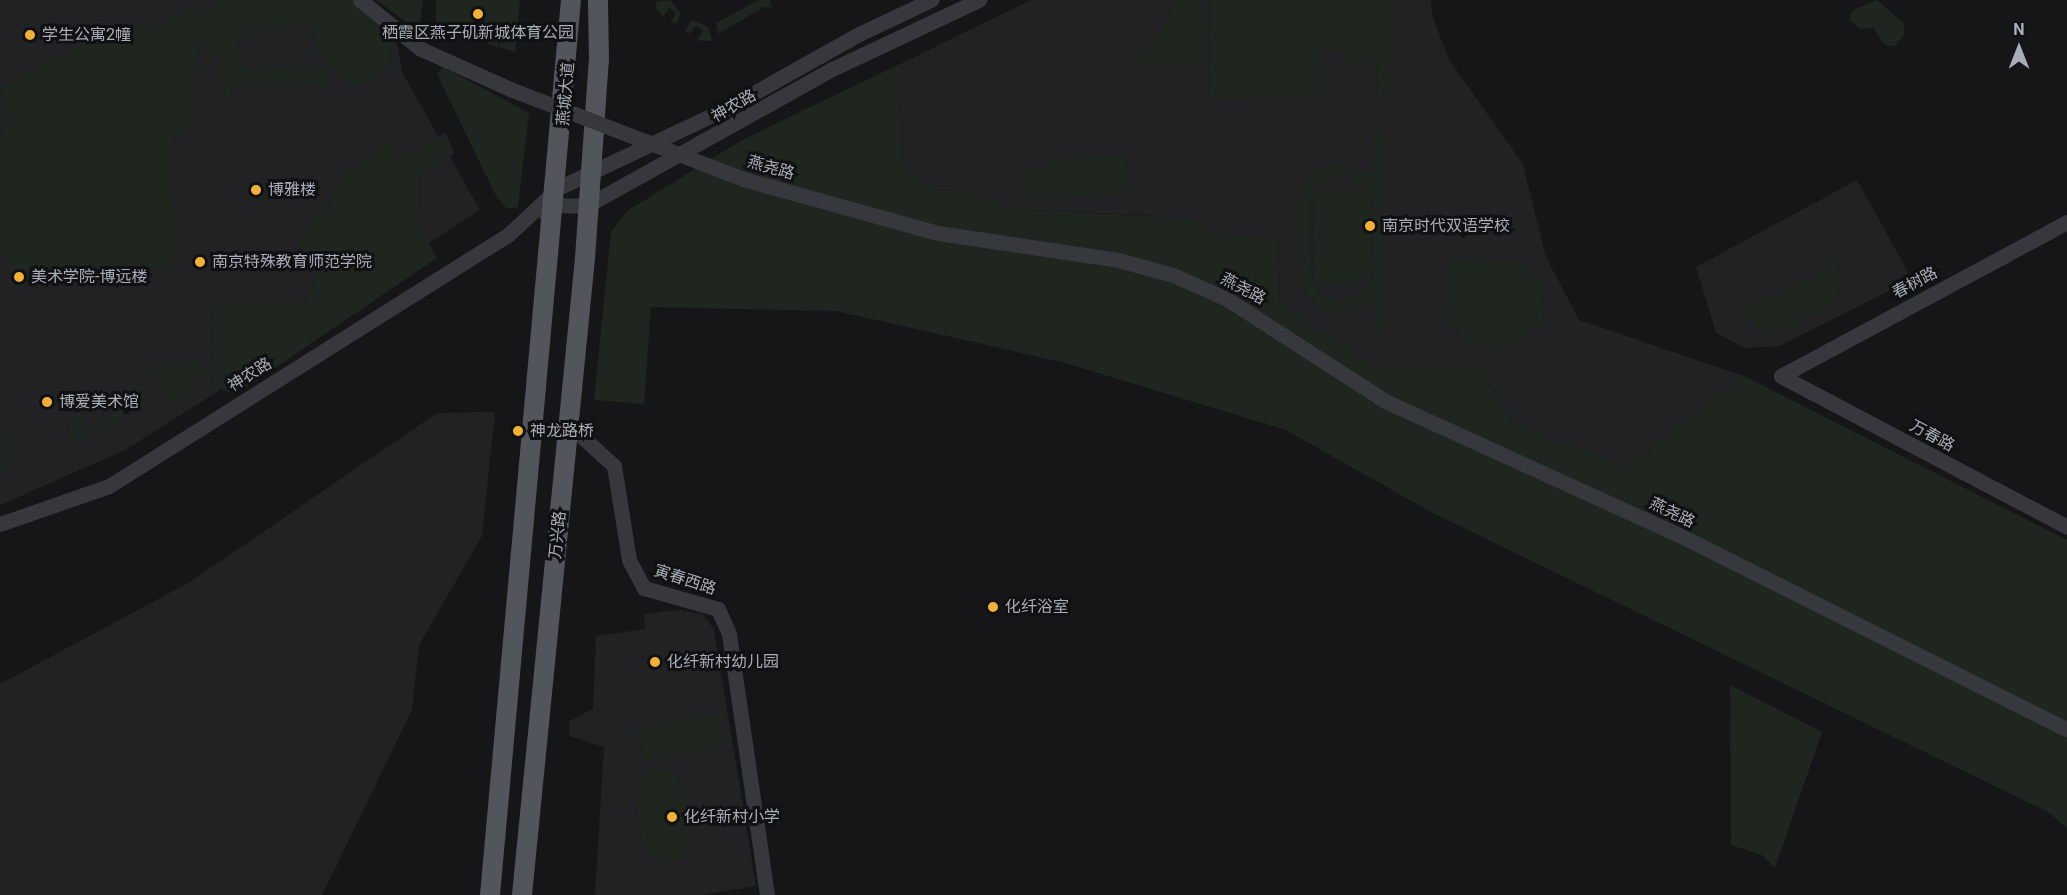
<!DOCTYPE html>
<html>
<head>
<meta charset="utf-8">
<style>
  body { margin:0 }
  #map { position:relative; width:2067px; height:895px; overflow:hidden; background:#161618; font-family:Roboto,"Noto Sans SC",sans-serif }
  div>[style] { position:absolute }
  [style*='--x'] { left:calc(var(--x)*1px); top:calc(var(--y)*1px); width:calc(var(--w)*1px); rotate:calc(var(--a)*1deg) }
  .built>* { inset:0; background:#222225 }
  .green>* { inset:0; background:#1e261f }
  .minor>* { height:15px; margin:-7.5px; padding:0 7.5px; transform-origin:7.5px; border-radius:7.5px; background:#37383d }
  .major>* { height:20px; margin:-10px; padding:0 10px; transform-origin:10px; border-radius:10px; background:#53555c }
  .minor-bridge>* { height:15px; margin:-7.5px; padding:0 7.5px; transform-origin:7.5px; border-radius:7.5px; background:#37383d }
  .dots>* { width:16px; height:16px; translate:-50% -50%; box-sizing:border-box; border:3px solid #111113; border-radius:50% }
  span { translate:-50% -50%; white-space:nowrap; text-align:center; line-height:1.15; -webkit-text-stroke:6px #111113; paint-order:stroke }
  .poi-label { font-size:16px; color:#a8adb8 }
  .left { translate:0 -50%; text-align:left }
  .street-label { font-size:16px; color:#a8adb8 }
  .north { position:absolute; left:1989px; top:18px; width:60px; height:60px; -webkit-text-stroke:4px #111113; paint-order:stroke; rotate:0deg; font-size:16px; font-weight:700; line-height:24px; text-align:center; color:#a8adb8 }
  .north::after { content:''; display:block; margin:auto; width:21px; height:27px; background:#a8adb8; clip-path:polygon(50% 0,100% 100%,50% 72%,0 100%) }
</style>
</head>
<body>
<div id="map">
  <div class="built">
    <div style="clip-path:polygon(0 0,344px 0,396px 40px,403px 74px,480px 210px,320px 313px,217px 392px,125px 450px,0 505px)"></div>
    <div style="clip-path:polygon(1031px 0,1431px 0,1432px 15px,1449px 60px,1523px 164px,1546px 257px,1579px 320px,1744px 376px,1628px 466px,1515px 424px,1476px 367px,1373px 367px,1279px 301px,1277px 239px,1210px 234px,1147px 215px,1005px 209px,972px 192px,935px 190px,902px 166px,900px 64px)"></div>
    <div style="clip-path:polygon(1857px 180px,1912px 279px,1780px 346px,1745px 348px,1716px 333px,1696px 267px)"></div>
    <div style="clip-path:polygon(495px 412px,482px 536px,419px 645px,412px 710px,322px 895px,0 895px,0 684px,190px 582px,437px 413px)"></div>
    <div style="clip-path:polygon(680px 610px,703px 614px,714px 630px,756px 886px,702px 895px,595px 895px,604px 747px,569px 736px,570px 721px,593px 709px,596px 636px,645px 629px,644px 614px)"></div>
  </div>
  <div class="green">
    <div style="clip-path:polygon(225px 0,364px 0,393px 24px,391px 60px,385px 72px,356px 89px,319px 58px,311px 24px,254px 30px,238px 43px,235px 54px,246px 70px,301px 66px,327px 72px,330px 85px,231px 86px,230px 96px,219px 96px,219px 56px,201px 45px,192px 77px,194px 126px,174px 136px,173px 269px,7px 268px,7px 256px,0 256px,0 136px,6px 122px,0 90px,58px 54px)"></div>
    <div style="clip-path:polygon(376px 0,423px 0,419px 31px)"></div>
    <div style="clip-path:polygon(436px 0,520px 0,515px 52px,436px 28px)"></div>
    <div style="clip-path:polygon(670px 0,681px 13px,676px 24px,671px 22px,676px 13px,669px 8px,663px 17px,656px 8px,655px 2px)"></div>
    <div style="clip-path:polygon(759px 0,770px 0,772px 8px,764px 7px,718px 34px,716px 23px)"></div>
    <div style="clip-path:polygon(1172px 0,1200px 0,1201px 62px,1138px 63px,1164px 30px)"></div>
    <div style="clip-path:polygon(1209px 0,1388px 0,1389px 97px,1378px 97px,1377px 61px,1343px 62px,1342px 50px,1321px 50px,1322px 97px,1210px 98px)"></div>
    <div style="clip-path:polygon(1877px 0,1904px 24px,1904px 35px,1895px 46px,1885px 45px,1873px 28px,1860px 29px,1849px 20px,1853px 10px)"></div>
    <div style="clip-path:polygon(692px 20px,708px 27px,712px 41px,697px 40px,703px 31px,696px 26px,689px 34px,685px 31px)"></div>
    <div style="clip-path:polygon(900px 64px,902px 166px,935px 190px,972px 192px,1005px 209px,1195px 218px,1210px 234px,1277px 239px,1279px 301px,1373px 367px,1476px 367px,1515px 424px,1628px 466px,1744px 376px,2067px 540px,2067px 828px,2048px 812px,1431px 512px,1286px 430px,1065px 363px,837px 311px,651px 307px,644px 404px,594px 400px,611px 232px,627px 211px,744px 139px)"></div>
    <div style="clip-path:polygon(443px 67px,529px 113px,518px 207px,507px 209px,495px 194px,437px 74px)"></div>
    <div style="clip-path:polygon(evenodd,1373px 131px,1385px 131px,1385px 331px,1376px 331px,1375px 299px,1355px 312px,1328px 312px,1306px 295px,1300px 278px,1298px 203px,1303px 185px,1323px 167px,1341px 163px,1373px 177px,1373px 131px,1342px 173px,1364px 182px,1374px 203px,1372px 283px,1364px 295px,1344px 303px,1317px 291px,1310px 269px,1311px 196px,1323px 179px,1342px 173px)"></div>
    <div style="clip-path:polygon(446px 133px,454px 154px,418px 175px,419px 227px,437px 258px,235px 395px,213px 386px,214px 306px,302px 306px,320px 269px,300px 247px,306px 228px,324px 216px,342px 175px,389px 142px,399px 158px)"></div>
    <div style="clip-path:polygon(1127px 156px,1129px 193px,1023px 200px,1023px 173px,1061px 157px)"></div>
    <div style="clip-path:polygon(1313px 193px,1369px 193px,1370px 283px,1314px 284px)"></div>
    <div style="clip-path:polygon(1841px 253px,1844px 258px,1836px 262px,1848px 284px,1837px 290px,1842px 298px,1764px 340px,1742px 300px,1757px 305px,1825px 270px,1822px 263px)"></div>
    <div style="clip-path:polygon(1447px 260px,1517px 262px,1544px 280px,1543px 324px,1503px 350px,1467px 344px,1446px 318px)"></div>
    <div style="clip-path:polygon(143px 365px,201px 365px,203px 371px,190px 393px,166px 403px,157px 378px)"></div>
    <div style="clip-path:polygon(129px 381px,147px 388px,131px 395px,127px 410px,133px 416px,68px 444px,71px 415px,83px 415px,83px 429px,96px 426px,111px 414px)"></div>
    <div style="clip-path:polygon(0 435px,15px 435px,15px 463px,0 472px)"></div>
    <div style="clip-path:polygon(1730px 685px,1822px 732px,1775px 868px,1762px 855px,1731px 845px)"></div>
    <div style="clip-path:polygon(720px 712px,726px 745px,643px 761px,637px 728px)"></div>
    <div style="clip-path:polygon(654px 769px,667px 769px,681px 782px,690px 834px,685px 854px,666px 863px,643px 848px,635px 796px,641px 775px)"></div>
  </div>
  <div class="minor">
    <div style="--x:360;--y:0;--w:78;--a:38.8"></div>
    <div style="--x:421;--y:49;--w:98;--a:24.2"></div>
    <div style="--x:743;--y:179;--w:202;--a:15.5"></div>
    <div style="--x:938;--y:233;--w:182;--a:8.5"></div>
    <div style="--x:1118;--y:260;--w:57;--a:15.3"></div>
    <div style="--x:1173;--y:275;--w:59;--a:24"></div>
    <div style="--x:1227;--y:299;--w:188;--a:32.8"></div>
    <div style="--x:1385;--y:401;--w:321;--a:24.5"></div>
    <div style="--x:1677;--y:534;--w:436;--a:26.6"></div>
    <div style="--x:544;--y:212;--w:15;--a:-28"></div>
    <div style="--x:557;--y:205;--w:29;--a:2"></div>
    <div style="--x:586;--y:206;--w:279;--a:-29.1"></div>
    <div style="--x:830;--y:70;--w:165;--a:-25.2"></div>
    <div style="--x:1781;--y:376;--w:325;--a:-28.3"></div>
    <div style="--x:1781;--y:376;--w:323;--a:27.8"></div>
    <div style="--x:569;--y:425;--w:61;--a:42.3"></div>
    <div style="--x:614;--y:466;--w:95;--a:80.9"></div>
    <div style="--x:629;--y:560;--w:32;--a:62"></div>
    <div style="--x:644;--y:588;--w:77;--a:15.8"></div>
    <div style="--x:718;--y:609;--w:27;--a:66"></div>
    <div style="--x:729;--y:634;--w:264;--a:81.7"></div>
    <div style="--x:0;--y:524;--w:115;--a:-19.2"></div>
    <div style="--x:109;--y:486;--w:471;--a:-32.2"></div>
    <div style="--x:508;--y:235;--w:69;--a:-43.2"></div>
    <div style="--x:558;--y:188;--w:187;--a:-25.3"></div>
    <div style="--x:727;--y:108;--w:151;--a:-29.3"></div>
    <div style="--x:859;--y:34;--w:80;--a:-25.3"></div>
  </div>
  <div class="major">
    <div style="--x:490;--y:895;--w:899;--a:-84.83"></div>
    <div style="--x:522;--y:895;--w:640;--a:-84.35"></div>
    <div style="--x:585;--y:258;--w:198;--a:-86"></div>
    <div style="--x:599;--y:60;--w:60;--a:-91"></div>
  </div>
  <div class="minor-bridge">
    <div style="--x:510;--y:89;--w:250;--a:21.1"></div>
  </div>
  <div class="dots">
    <div style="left:478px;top:14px;background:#f2b134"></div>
    <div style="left:30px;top:35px;background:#f2b134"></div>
    <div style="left:256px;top:190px;background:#f2b134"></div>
    <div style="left:1370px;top:226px;background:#f2b134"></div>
    <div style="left:200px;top:262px;background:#f2b134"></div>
    <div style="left:19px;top:277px;background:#f2b134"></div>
    <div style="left:47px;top:402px;background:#f2b134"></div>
    <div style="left:518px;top:431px;background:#f2b134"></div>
    <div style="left:993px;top:607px;background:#f2b134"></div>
    <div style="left:655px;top:662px;background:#f2b134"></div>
    <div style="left:672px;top:817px;background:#f2b134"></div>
  </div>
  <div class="poi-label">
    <span style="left:478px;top:33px">栖霞区燕子矶新城体育公园</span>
    <span class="left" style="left:42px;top:35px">学生公寓2幢</span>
    <span class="left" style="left:268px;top:190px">博雅楼</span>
    <span class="left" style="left:1382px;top:226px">南京时代双语学校</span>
    <span class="left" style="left:212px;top:262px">南京特殊教育师范学院</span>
    <span class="left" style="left:31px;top:277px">美术学院-博远楼</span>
    <span class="left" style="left:59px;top:402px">博爱美术馆</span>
    <span class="left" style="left:530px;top:431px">神龙路桥</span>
    <span class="left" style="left:1005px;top:607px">化纤浴室</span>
    <span class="left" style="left:667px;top:662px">化纤新村幼儿园</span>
    <span class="left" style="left:684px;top:817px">化纤新村小学</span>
  </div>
  <div class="street-label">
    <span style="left:566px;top:94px;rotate:-85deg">燕城大道</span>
    <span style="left:734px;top:106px;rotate:-30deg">神农路</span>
    <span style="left:771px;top:168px;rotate:16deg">燕尧路</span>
    <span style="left:1915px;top:283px;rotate:-28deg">春树路</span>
    <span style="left:1243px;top:289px;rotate:28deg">燕尧路</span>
    <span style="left:250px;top:375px;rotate:-32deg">神农路</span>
    <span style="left:1932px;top:436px;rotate:28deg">万春路</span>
    <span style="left:1672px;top:513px;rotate:26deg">燕尧路</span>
    <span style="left:558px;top:535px;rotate:-84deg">万兴路</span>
    <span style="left:685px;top:580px;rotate:18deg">寅春西路</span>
  </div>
  <div class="north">N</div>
</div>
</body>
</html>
